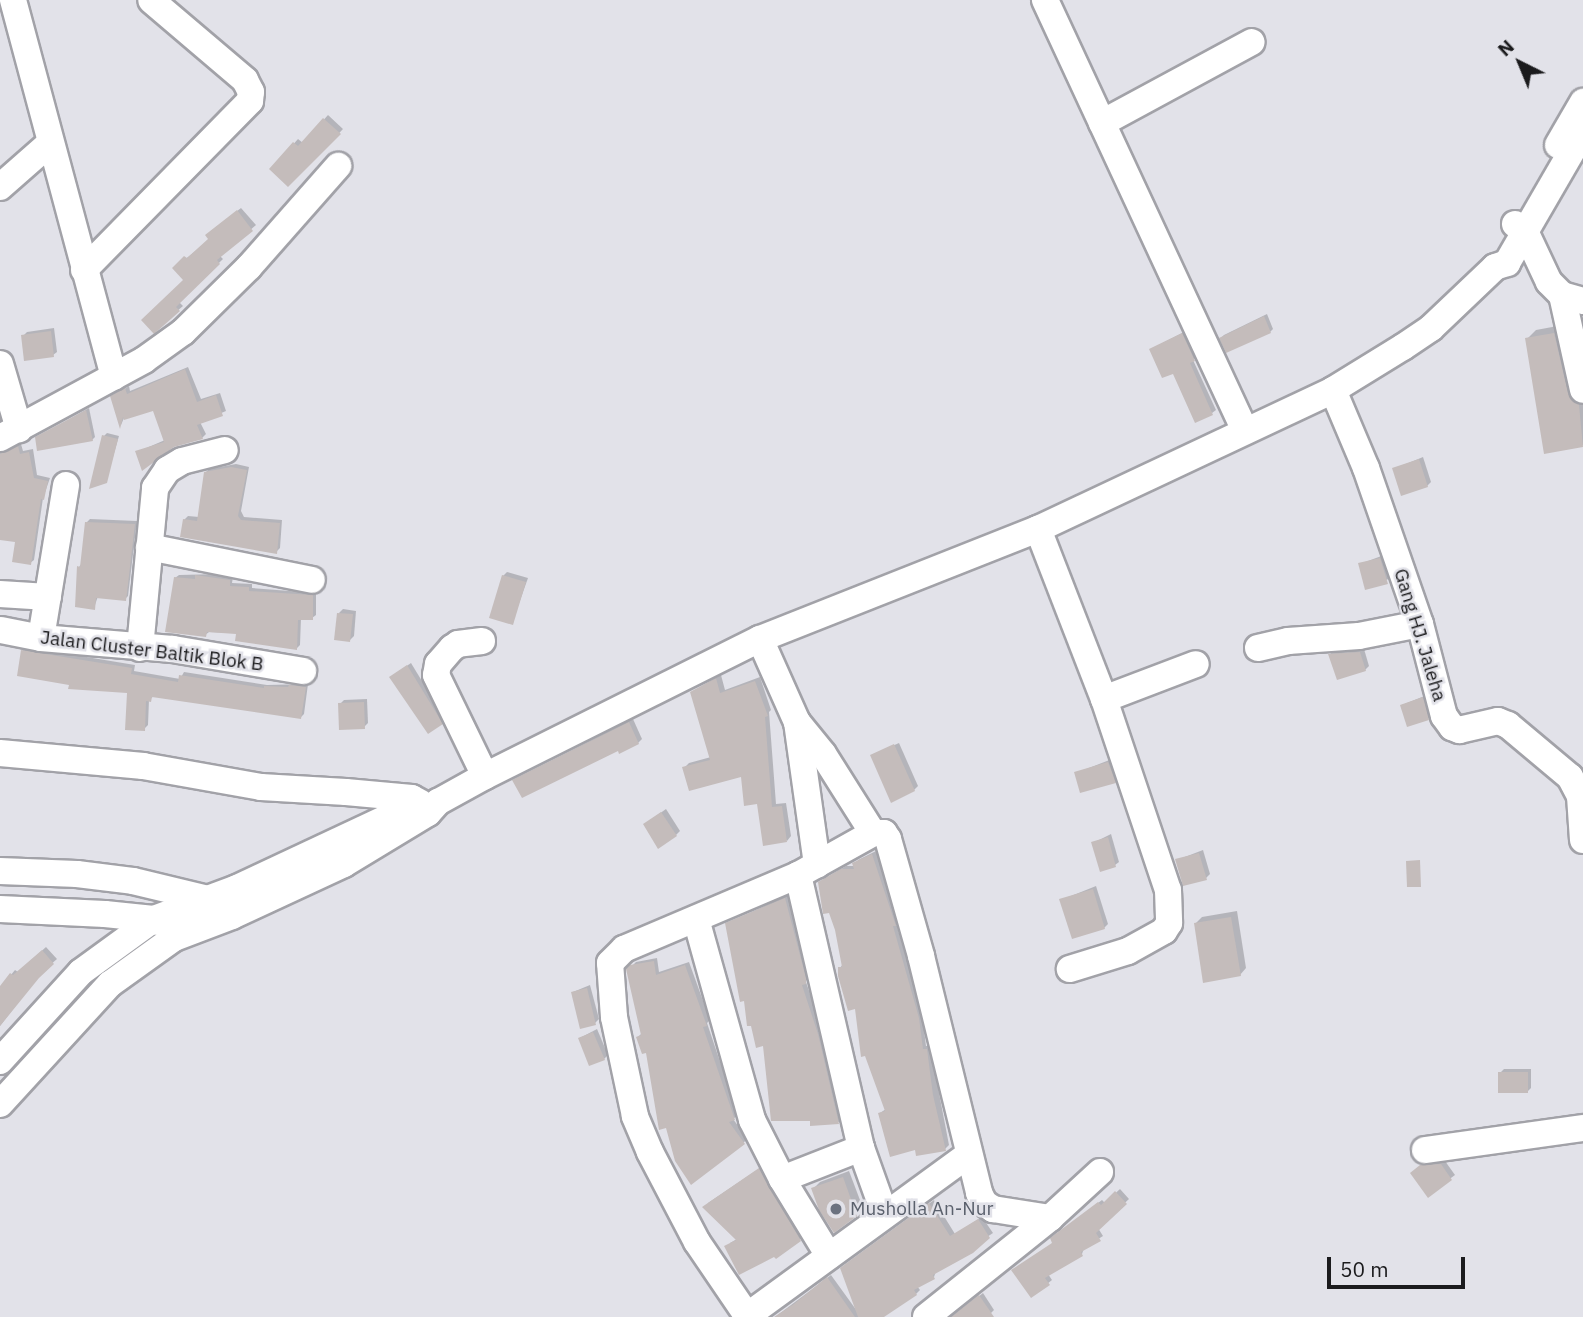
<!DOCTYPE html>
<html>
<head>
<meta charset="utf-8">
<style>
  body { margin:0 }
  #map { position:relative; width:1583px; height:1317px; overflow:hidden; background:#e2e2e9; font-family:"IBM Plex Sans",sans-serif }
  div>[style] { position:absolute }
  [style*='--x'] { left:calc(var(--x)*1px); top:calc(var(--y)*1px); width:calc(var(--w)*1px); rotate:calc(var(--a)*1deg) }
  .shadow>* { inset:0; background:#0003 }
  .building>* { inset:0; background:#c4bcbb }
  .roads { filter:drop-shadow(2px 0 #a2a2a8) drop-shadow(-2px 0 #a2a2a8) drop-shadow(0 2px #a2a2a8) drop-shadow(0 -2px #a2a2a8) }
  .minor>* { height:26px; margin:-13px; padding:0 13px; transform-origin:13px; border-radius:13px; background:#fff }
  .dots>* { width:19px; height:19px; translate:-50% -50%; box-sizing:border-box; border:4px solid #e2e2e9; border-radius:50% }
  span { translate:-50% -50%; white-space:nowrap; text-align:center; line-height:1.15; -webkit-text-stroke:5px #e2e2e9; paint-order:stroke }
  .street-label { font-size:19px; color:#1b1b1d }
  .worship-label { font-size:19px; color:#5b616d }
  .left { translate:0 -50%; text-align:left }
  .north { position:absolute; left:1485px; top:28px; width:70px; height:70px; -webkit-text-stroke:5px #e2e2e9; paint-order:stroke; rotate:317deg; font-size:19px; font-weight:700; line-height:28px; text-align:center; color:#1b1b1d }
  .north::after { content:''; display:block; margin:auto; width:24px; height:32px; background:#1b1b1d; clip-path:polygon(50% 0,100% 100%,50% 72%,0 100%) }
  .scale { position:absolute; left:1327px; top:1257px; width:138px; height:32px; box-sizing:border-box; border:4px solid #1b1b1d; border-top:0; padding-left:9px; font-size:21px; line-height:24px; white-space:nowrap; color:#1b1b1d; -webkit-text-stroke:5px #e2e2e9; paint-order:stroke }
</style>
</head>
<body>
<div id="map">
  <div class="shadow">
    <div style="clip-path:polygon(328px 115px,343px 129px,326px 147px,271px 169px,298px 139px,303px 143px)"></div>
    <div style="clip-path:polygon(241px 208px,256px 225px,220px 256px,223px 259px,179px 302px,183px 306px,154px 331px,186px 280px,174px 268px,211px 239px,211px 231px)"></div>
    <div style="clip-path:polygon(1267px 314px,1273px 329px,1270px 332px,1227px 351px,1221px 338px,1224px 335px)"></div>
    <div style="clip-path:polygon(1563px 325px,1583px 394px,1583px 445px,1545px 451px,1527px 339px,1536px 330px)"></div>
    <div style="clip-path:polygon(54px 328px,57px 352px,53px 355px,23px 336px,27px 332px)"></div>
    <div style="clip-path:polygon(1186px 331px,1197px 356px,1193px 360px,1216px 410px,1212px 413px,1151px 349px)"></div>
    <div style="clip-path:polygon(188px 367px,201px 399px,220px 393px,226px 411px,200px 422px,206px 434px,202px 438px,173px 446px,143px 468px,137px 452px,165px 440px,154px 409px,124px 418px,121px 425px,112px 397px,129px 386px,130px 391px)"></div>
    <div style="clip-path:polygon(89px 408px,95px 437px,92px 440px,37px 438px)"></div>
    <div style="clip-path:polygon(107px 433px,119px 436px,106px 481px,104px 436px)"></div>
    <div style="clip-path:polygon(21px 444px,23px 451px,33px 449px,37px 475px,50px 478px,43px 498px,34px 560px,30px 563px,17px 540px,0 538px,0 450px,5px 451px)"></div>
    <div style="clip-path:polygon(1423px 457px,1431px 482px,1427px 486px,1394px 469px)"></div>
    <div style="clip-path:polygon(236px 464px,249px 467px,241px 511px,244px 517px,282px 520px,280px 548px,276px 552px,184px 520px,188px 516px,199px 517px,206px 472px,209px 469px)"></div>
    <div style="clip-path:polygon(90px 519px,137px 521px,128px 596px,125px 599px,98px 596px,94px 608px,79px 567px,82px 563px,87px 522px)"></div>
    <div style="clip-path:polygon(1384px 555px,1391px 578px,1366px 588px,1360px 564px)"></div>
    <div style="clip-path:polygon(507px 572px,528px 578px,512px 623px,503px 576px)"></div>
    <div style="clip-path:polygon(219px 574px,233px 577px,232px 583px,252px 584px,252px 588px,316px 593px,316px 615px,312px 618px,301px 618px,300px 645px,297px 648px,238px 633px,209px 632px,205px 635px,175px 578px,179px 575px)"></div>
    <div style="clip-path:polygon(343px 609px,356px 611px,354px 636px,350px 640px,339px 613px)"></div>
    <div style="clip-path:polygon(26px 647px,135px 665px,134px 671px,180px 679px,184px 672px,267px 685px,308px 684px,304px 714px,301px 717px,155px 695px,149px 700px,148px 725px,144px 729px,128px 692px,70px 683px,22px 651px)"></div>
    <div style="clip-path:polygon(1364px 649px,1369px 666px,1365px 670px,1330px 654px,1334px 651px)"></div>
    <div style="clip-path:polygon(411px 663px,445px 719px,441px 723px,395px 674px)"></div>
    <div style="clip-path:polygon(721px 675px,725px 690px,760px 677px,771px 710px,769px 712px,776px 804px,786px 803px,791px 836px,787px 841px,742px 775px,684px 768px,689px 763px,711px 757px,692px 692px)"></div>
    <div style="clip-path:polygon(1427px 695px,1432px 715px,1428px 719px,1402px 705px)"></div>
    <div style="clip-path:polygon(367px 699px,368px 723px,364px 727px,340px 704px,344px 700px)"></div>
    <div style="clip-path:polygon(633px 719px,642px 739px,638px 743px,515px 780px)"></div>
    <div style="clip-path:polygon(899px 743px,918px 786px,914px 790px,872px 755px)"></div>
    <div style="clip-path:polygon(1112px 759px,1119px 778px,1115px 782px,1076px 773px)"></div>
    <div style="clip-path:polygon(666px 809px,680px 831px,676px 835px,649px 821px)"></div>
    <div style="clip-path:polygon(1111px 834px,1119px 862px,1115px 865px,1093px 843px)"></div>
    <div style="clip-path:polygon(1203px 850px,1210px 874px,1206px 878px,1177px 860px)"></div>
    <div style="clip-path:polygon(876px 851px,899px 921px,896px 923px,922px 1013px,926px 1046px,930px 1046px,949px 1145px,945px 1149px,917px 1148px,880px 1113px,886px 1109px,857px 1007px,840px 968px,843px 964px,836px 930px,820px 882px,846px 866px,855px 866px,858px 860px)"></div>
    <div style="clip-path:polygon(1096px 886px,1108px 924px,1104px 928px,1061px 900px)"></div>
    <div style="clip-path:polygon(788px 895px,809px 974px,806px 982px,822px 1029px,842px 1119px,839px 1122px,811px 1119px,765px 1044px,746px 999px,727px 924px)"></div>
    <div style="clip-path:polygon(1237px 911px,1246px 968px,1240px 975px,1195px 924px,1202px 917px)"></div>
    <div style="clip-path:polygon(46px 947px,57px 959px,41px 973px,0 1026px,0 988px,15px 970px,18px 972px)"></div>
    <div style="clip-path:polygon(657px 958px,659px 972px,689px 962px,710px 1020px,707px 1023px,738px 1115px,733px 1119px,748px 1139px,692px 1182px,648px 1050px,638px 1037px,643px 1032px,628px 970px,636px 962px)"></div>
    <div style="clip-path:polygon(590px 985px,599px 1019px,595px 1023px,573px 992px)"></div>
    <div style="clip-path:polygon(597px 1029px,608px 1055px,604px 1059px,580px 1038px)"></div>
    <div style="clip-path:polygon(1504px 1069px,1531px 1069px,1531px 1088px,1527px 1092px,1500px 1073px)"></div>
    <div style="clip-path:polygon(1445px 1161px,1455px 1175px,1428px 1195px,1416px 1169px,1426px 1162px)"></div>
    <div style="clip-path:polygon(763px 1166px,804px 1236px,776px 1256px,730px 1243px,737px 1239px,708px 1203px)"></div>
    <div style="clip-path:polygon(849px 1171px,863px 1208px,856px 1215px,813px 1189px,820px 1182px)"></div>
    <div style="clip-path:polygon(1120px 1189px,1129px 1199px,1098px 1228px,1103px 1236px,1084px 1248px,1082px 1254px,1048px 1274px,1052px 1280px,1032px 1296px,1055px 1235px,1102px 1200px,1105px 1203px)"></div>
    <div style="clip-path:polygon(934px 1200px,955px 1234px,982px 1217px,993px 1233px,936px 1271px,934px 1277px,917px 1286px,920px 1290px,916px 1294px,880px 1317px,775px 1317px,831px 1275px,857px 1311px,846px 1264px)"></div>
    <div style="clip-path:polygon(983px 1293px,994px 1310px,991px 1313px,984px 1317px,953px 1317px)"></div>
  </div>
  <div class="building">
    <div style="clip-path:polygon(323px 118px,341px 134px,288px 187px,269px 169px,293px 142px,298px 146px)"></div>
    <div style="clip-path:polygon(237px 210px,253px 231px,217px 260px,220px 264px,176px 307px,180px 311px,154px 334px,141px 320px,183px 280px,172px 268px,184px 256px,187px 258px,208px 239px,205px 235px)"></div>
    <div style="clip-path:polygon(1264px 316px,1271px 333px,1226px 353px,1219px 338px)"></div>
    <div style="clip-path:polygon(51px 331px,54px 357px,24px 361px,21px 335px)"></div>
    <div style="clip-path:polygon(1182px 333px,1195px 361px,1190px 363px,1213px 415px,1195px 423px,1173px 374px,1162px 378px,1149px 349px)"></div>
    <div style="clip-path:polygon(1554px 333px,1568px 393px,1579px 405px,1583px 447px,1544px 454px,1525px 338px)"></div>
    <div style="clip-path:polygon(185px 369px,197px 402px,216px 395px,223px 416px,197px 425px,203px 439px,174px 447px,142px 471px,135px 451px,164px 442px,153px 411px,124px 420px,123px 417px,120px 429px,110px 396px,125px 388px,127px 394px)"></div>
    <div style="clip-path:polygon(86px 410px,93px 441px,37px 451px,35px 437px)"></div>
    <div style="clip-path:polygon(102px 435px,118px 439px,107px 483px,89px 489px)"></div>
    <div style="clip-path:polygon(18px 446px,20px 454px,29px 452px,34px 478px,48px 481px,44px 500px,41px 499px,31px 565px,12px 562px,15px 542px,0 540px,0 454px)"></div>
    <div style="clip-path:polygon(1419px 459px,1428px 487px,1401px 496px,1392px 468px)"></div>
    <div style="clip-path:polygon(231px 467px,247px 470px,238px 516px,241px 520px,280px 523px,277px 554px,180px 537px,183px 519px,197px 521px,204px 472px)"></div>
    <div style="clip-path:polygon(85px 522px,135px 524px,126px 601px,96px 598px,95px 610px,75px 607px,77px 566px,80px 567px)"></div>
    <div style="clip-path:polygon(1380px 558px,1388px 584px,1365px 590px,1358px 563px)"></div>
    <div style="clip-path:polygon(195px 575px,230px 580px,230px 586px,249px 587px,249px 591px,313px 595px,313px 620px,298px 620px,297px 650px,235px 641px,236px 634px,207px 632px,206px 637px,165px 632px,174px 577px,195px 579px)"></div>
    <div style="clip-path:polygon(502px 575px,526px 582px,513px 625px,489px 618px)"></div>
    <div style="clip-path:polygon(337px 613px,353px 614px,350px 642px,334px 640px)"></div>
    <div style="clip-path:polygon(21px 650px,132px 668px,131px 674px,178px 682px,179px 675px,264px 688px,264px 686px,288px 687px,289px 685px,306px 687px,301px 719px,152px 697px,151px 702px,146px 701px,145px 731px,125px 730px,127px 693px,68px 689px,69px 685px,17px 676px)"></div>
    <div style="clip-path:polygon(1360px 652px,1366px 671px,1337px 680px,1328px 654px)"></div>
    <div style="clip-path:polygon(407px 665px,443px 724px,428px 734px,389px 677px)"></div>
    <div style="clip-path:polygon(716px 678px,720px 693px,755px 681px,768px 716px,765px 717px,772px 807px,782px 806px,787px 842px,763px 846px,757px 804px,744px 806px,741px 777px,689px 791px,682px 767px,710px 760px,690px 692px)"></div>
    <div style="clip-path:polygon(1423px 697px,1429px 720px,1407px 727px,1400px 705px)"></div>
    <div style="clip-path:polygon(364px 702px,365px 729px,339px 730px,338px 703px)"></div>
    <div style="clip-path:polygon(629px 722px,639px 744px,619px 754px,618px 751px,522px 798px,512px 780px)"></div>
    <div style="clip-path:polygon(894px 744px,915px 791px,891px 803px,870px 755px)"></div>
    <div style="clip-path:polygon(1108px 762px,1116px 783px,1080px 793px,1074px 772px)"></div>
    <div style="clip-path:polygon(661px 812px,677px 836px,658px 849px,643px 824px)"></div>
    <div style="clip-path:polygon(1108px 837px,1116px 867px,1100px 872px,1091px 842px)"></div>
    <div style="clip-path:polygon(1199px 853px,1207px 880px,1183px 886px,1175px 859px)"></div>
    <div style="clip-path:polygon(872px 854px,896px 926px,893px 926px,919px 1018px,923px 1049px,927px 1049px,933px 1095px,946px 1151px,916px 1156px,915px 1150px,890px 1157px,878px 1113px,885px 1111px,865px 1056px,861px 1057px,855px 1009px,848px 1011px,838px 976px,838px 967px,842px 967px,835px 930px,829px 913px,823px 914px,818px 882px,841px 869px,854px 869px,852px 863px)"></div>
    <div style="clip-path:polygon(1420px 860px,1421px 887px,1407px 887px,1406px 861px)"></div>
    <div style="clip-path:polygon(1093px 889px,1105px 929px,1072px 939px,1059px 899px)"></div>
    <div style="clip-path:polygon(785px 898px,806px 978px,806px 984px,802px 985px,818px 1034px,839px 1124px,810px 1126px,810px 1121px,771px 1121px,763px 1046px,756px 1048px,751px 1026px,747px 1026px,744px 1001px,740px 1002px,725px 923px)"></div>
    <div style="clip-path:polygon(1231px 917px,1241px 976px,1203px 983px,1194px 923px)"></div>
    <div style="clip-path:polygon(42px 950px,54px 964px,39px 978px,0 1026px,0 986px,10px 973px,13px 975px)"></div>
    <div style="clip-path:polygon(654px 961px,656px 975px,685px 965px,707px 1026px,703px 1027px,735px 1120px,729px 1122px,745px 1144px,691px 1185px,675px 1161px,666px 1128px,659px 1130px,646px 1053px,642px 1054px,636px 1037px,641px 1035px,626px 969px,630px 965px)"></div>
    <div style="clip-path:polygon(587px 988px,596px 1025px,580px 1029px,571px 992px)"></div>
    <div style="clip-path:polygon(593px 1032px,605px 1060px,589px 1066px,578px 1038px)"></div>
    <div style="clip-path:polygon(1498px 1072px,1528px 1072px,1528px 1093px,1498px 1093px)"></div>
    <div style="clip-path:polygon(1441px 1164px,1452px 1180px,1428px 1198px,1410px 1173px,1420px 1165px)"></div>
    <div style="clip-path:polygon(759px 1168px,801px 1241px,776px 1259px,774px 1257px,739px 1275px,724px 1246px,736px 1240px,702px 1207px)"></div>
    <div style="clip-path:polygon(843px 1177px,857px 1216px,834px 1233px,819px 1210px,811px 1188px)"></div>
    <div style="clip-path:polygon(1115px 1191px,1127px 1204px,1096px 1233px,1101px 1241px,1081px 1252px,1083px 1256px,1045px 1278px,1050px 1285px,1031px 1298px,1011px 1270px,1052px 1243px,1050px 1238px,1098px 1202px,1101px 1205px)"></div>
    <div style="clip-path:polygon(929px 1203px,950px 1236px,978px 1219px,990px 1238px,973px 1253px,933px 1275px,935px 1279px,914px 1290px,917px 1295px,884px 1317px,858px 1317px,840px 1268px)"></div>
    <div style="clip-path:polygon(827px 1277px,855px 1317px,774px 1317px,794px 1304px)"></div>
    <div style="clip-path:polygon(979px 1295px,994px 1317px,951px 1317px,975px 1298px)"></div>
  </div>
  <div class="roads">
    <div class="minor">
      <div style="--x:13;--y:0;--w:390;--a:75"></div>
      <div style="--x:1045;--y:0;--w:475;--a:65.1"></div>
      <div style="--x:1102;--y:123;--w:170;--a:-28.4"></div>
      <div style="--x:1558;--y:145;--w:50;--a:-59.8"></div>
      <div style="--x:0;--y:187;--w:67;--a:-41.3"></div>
      <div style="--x:1515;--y:224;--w:12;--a:35"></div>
      <div style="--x:1525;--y:231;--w:56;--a:64.8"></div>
      <div style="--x:1549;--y:282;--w:18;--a:45"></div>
      <div style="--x:1562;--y:295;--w:22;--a:16"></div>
      <div style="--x:84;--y:270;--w:237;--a:-45.5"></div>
      <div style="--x:250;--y:101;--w:9;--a:-84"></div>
      <div style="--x:251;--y:92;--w:13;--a:-117"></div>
      <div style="--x:245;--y:80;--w:123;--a:-139.6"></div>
      <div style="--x:1562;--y:295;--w:97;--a:77.5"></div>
      <div style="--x:0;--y:364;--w:68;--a:73.7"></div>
      <div style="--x:1333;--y:390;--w:85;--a:67.1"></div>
      <div style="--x:1366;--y:468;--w:165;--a:70.9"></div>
      <div style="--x:1420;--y:624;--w:95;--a:75.4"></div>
      <div style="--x:1444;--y:716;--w:14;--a:54"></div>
      <div style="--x:1452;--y:727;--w:8;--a:23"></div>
      <div style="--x:1459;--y:730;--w:40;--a:-13"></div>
      <div style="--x:1498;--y:721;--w:11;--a:22"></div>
      <div style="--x:1508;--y:725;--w:81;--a:40"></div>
      <div style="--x:1570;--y:777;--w:21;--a:62"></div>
      <div style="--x:1580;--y:796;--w:44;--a:86.1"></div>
      <div style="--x:0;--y:438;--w:164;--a:-28.4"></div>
      <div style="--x:144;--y:360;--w:48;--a:-35.7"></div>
      <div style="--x:183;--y:332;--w:93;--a:-44.6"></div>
      <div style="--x:249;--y:267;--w:135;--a:-48.6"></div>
      <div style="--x:1038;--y:529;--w:182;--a:68.8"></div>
      <div style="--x:1104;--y:699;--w:201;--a:71.5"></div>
      <div style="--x:1168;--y:890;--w:33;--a:88"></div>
      <div style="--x:1169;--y:923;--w:9;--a:122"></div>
      <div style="--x:1164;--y:931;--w:41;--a:150.9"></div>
      <div style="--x:1128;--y:951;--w:61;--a:162.8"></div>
      <div style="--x:149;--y:547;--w:166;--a:11.4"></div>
      <div style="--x:0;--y:594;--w:48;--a:3.6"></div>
      <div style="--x:1;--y:630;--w:41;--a:11.3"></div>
      <div style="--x:41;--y:638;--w:132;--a:4.8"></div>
      <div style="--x:173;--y:649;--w:132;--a:9.6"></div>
      <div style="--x:41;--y:638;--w:155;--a:-80.7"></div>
      <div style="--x:760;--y:639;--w:91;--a:66"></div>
      <div style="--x:797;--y:722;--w:41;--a:50.9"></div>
      <div style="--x:823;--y:754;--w:93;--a:57.7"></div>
      <div style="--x:482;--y:641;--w:24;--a:173"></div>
      <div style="--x:458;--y:644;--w:7;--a:146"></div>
      <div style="--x:452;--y:648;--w:21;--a:131"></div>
      <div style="--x:438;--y:664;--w:11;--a:100"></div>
      <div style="--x:436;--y:675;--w:112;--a:64.1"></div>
      <div style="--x:140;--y:648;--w:161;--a:-84.6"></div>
      <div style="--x:155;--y:488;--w:22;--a:-56"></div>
      <div style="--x:167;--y:470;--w:17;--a:-31"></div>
      <div style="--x:182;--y:461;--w:44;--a:-14.3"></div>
      <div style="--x:1258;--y:648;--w:31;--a:-13"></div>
      <div style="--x:1288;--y:641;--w:71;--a:-4"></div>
      <div style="--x:1359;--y:636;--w:62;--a:-11.1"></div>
      <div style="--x:1104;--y:699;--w:98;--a:-20.8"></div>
      <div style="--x:797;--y:722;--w:144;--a:82"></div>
      <div style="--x:0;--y:753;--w:144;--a:5.2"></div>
      <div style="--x:143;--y:766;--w:120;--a:10.1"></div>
      <div style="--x:261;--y:787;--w:85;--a:3.4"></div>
      <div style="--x:346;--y:792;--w:66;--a:5.2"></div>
      <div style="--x:412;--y:798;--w:10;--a:29"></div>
      <div style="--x:0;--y:871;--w:77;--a:2.2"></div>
      <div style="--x:77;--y:874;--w:56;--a:7.1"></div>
      <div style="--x:133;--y:881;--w:81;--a:13.5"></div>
      <div style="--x:798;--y:875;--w:280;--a:77"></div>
      <div style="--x:861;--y:1148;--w:71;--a:70.3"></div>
      <div style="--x:0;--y:909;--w:105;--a:2.7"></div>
      <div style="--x:105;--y:914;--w:49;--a:5.8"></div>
      <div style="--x:154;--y:919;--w:5;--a:37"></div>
      <div style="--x:696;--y:919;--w:209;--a:74.4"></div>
      <div style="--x:752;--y:1120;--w:66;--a:63"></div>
      <div style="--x:782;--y:1179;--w:90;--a:58.6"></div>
      <div style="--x:0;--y:1061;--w:120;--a:-47.7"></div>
      <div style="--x:81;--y:972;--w:90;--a:-36"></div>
      <div style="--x:154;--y:919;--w:89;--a:-20.5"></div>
      <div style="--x:237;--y:888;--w:198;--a:-25.1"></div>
      <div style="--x:0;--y:1104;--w:163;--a:-47.5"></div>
      <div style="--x:110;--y:984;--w:79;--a:-35.7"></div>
      <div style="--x:174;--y:938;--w:62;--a:-20.8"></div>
      <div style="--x:232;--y:916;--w:123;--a:-24.9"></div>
      <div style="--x:344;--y:864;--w:98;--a:-31.3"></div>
      <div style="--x:428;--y:813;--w:15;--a:-48"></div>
      <div style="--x:438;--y:802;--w:54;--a:-29"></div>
      <div style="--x:485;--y:776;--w:307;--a:-26.5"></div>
      <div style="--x:760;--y:639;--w:299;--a:-21.6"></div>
      <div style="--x:1038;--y:529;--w:326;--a:-25.2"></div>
      <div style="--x:1333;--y:390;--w:82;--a:-31.6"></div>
      <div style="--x:1403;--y:347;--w:34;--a:-34"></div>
      <div style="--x:1431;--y:328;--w:88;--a:-43.6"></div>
      <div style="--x:1495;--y:267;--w:13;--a:-18"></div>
      <div style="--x:1507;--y:263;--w:151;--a:-59.9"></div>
      <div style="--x:1425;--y:1150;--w:160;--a:-7.9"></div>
      <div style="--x:782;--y:1179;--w:85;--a:-21.4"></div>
      <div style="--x:747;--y:1316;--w:273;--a:-36.1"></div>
      <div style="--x:748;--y:1317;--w:91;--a:-124.2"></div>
      <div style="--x:697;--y:1242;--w:102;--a:-117.6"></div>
      <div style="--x:650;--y:1152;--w:39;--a:-113"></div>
      <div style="--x:635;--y:1116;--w:101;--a:-102"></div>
      <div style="--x:614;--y:1017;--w:54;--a:-94.2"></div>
      <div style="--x:610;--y:963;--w:20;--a:-45"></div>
      <div style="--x:624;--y:949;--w:189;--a:-23"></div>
      <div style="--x:798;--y:875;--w:86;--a:-29.2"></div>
      <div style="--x:873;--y:833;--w:11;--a:0"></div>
      <div style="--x:884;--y:833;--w:7;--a:56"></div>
      <div style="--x:888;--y:839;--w:122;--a:74.2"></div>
      <div style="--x:921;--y:956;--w:244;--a:76.2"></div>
      <div style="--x:979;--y:1193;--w:11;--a:63"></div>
      <div style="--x:984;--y:1203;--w:11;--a:34"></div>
      <div style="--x:993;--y:1209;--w:58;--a:9"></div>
      <div style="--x:926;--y:1317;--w:159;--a:-38.6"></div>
      <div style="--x:1050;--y:1218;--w:68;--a:-42.6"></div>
    </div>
  </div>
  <div class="dots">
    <div style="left:836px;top:1209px;background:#6b7280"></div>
  </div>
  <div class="street-label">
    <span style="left:1420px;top:635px;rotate:73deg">Gang HJ. Jaleha</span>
    <span style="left:152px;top:651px;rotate:7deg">Jalan Cluster Baltik Blok B</span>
  </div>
  <div class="worship-label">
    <span class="left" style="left:850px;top:1209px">Musholla An-Nur</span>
  </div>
  <div class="north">N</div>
  <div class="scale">50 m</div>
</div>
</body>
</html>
